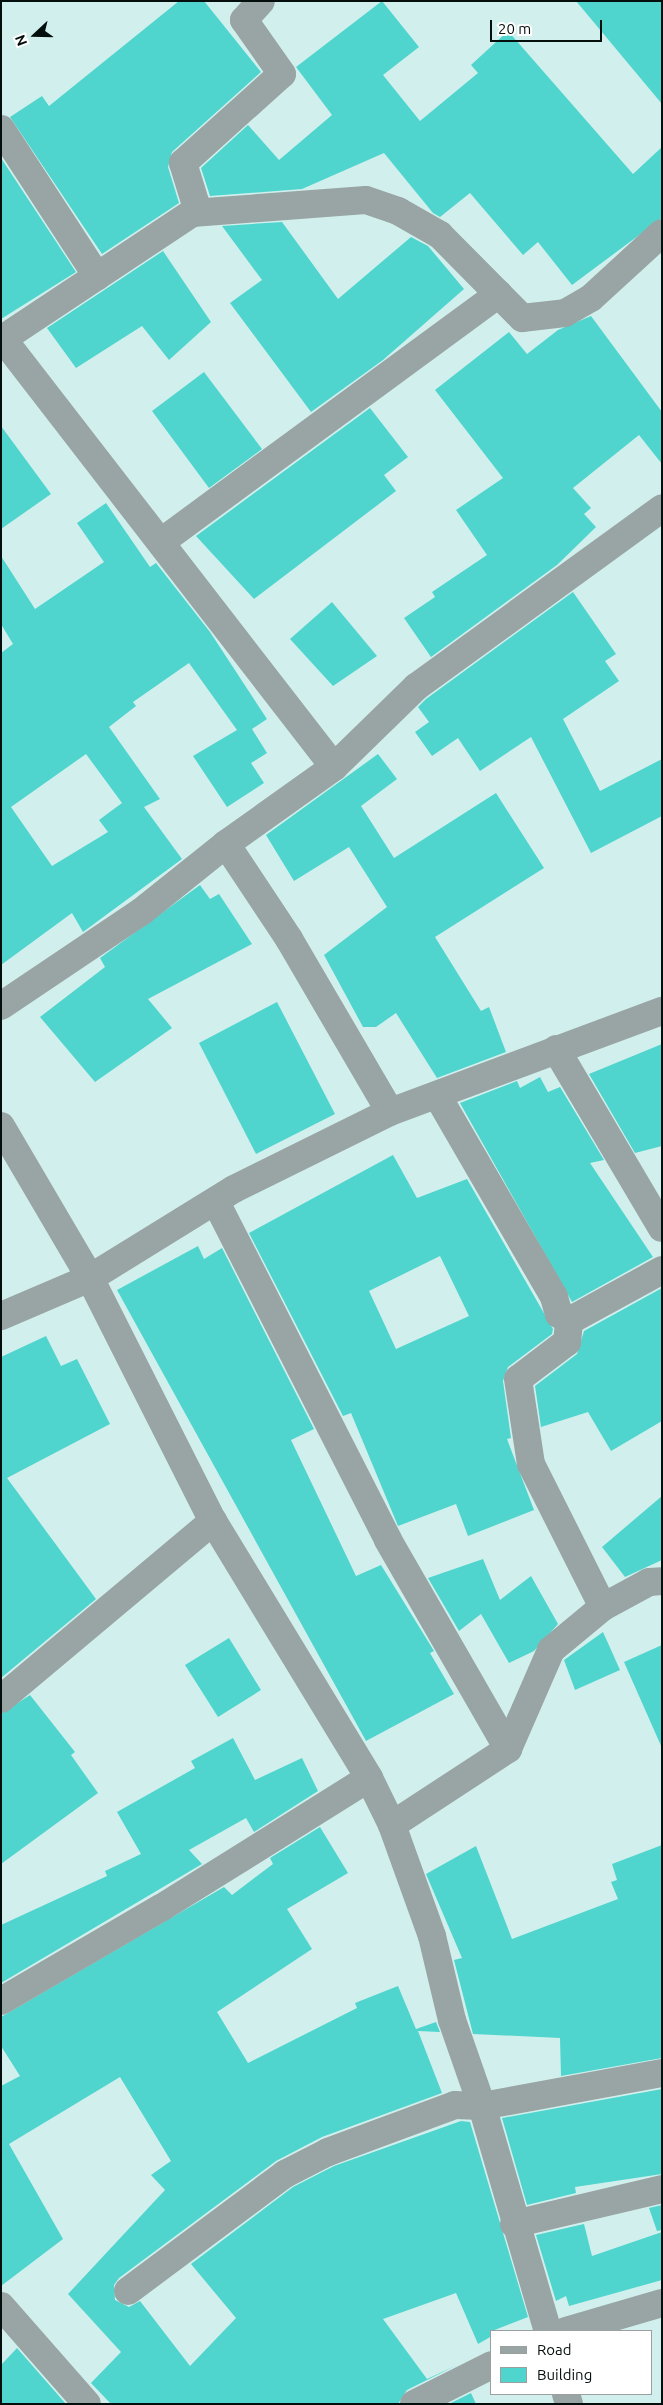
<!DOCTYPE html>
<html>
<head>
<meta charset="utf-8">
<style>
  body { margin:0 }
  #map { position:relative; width:663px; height:2405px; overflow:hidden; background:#d1f0ed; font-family:Ubuntu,sans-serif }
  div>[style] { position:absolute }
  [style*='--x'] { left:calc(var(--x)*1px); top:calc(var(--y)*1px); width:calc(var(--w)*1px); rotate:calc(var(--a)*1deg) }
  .building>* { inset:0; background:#4fd5ce }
  .street>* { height:28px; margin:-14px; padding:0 14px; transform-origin:14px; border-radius:14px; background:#99a5a4 }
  span { translate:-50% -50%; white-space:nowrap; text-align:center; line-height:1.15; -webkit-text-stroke:5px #fff; paint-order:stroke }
  .frame { position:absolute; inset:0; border:2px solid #040e0d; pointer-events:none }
  .legend { position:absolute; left:490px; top:2330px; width:162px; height:65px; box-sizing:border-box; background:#fff; border:1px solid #9b9f9e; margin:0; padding:6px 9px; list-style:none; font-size:15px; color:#040e0d }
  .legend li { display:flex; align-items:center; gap:10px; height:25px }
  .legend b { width:25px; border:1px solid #9b9f9e }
  .north { position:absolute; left:10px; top:10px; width:50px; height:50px; -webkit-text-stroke:4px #fff; paint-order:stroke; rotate:249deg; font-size:14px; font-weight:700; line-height:20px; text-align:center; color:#040e0d }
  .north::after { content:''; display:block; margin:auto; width:18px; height:22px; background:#040e0d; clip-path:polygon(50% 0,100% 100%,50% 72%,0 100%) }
  .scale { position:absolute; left:490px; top:20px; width:112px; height:22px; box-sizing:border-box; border:2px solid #040e0d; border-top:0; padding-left:6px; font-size:15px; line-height:18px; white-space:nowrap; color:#040e0d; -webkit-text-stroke:4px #fff; paint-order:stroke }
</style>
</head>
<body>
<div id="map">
  <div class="building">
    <div style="clip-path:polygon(179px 1px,204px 1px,261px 72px,172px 152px,168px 167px,179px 203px,102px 254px,10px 117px,42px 96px,49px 106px)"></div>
    <div style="clip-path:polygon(382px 1px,419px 47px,383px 75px,420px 121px,478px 73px,471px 65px,508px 31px,633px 174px,662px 147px,662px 218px,572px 285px,538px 242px,523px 255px,470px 193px,440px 217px,433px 213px,384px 153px,302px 189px,210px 196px,201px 168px,248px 125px,279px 160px,332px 115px,296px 67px)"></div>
    <div style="clip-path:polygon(576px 1px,662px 1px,662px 104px)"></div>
    <div style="clip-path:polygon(1px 158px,76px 272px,1px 319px)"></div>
    <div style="clip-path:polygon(282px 222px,338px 299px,411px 237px,428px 246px,464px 289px,383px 360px,311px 412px,230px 303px,262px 280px,222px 226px)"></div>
    <div style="clip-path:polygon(163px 251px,211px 322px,169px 360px,142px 326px,76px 368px,47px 328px)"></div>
    <div style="clip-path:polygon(591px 316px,662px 412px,662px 464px,639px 435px,573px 488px,591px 508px,584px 514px,596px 527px,557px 565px,431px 657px,404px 618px,435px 597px,432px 592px,487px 555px,456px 510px,503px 478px,435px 390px,509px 332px,527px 354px,558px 330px)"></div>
    <div style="clip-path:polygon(204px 372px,262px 449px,209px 488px,152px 411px)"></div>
    <div style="clip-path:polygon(370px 408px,408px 457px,384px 475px,396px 491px,254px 599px,196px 536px)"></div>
    <div style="clip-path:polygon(1px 426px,51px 494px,1px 529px)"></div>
    <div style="clip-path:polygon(evenodd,106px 503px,150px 567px,156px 563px,210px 632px,267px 719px,252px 729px,267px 753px,251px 763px,264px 783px,227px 807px,193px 756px,237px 730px,189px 663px,133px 702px,136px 706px,109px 727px,160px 799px,144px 807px,182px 859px,83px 932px,72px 913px,1px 965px,1px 653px,13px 644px,1px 624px,1px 556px,35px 609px,104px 562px,77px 523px,106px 503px,86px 754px,122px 803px,99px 820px,108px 832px,52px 866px,11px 807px,86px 754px)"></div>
    <div style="clip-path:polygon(573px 592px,616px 654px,605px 661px,619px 681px,563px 719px,600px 791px,662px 759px,662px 816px,591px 853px,531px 737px,480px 771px,458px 738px,432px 756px,415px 732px,429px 722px,418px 707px,426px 699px)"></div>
    <div style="clip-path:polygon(332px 602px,377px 656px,333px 686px,290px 639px)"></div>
    <div style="clip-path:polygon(378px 754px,397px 779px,361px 806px,394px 858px,496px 793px,544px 868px,435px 937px,481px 1011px,489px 1007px,506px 1052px,437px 1078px,396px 1013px,376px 1027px,363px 1027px,324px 955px,387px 907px,349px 847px,294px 881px,266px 835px)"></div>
    <div style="clip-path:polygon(200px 885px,210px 899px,219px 894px,252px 944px,148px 999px,172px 1028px,95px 1082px,40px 1017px,105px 967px,100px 958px)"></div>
    <div style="clip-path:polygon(277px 1002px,335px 1114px,256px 1154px,199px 1043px)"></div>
    <div style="clip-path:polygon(662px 1044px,662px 1146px,635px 1153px,589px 1074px)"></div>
    <div style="clip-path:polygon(540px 1077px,548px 1092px,560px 1087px,604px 1160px,590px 1163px,653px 1257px,572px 1302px,460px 1103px,517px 1081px,520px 1088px)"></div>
    <div style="clip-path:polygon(evenodd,393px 1155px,417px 1198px,467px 1179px,553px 1329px,552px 1334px,508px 1367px,503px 1381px,511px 1438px,507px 1439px,534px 1510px,468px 1536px,456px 1504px,398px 1526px,351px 1413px,343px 1416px,249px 1233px,393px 1155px,440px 1256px,469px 1316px,396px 1349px,369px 1291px,440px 1256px)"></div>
    <div style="clip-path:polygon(198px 1246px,204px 1259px,222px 1248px,314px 1429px,291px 1440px,356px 1576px,381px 1565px,434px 1651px,430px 1653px,454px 1694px,366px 1741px,117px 1290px)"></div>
    <div style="clip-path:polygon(662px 1288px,662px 1421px,611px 1451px,588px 1412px,541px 1427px,535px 1386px,577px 1354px,584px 1331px)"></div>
    <div style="clip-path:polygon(46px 1336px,61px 1366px,77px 1359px,110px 1424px,7px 1478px,96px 1599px,1px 1678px,1px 1357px)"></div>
    <div style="clip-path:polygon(662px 1496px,662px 1560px,625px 1577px,602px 1547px)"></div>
    <div style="clip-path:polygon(483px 1559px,500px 1600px,531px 1576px,558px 1624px,534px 1651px,509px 1663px,481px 1614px,459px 1631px,428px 1578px)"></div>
    <div style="clip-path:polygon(603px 1632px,620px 1670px,575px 1690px,564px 1660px)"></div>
    <div style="clip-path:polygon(229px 1638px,261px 1690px,218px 1717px,185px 1665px)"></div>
    <div style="clip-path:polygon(662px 1645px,662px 1748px,624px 1662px)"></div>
    <div style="clip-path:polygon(30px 1695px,75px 1752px,71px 1755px,98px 1793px,1px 1864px,1px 1714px)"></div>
    <div style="clip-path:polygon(233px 1738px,255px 1780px,302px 1758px,318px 1791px,254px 1832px,246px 1818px,189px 1850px,202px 1864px,1px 1983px,1px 1925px,107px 1876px,105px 1871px,141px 1854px,117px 1812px,195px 1768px,191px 1761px)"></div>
    <div style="clip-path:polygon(320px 1827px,348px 1873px,287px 1909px,312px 1949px,217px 2012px,248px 2063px,357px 2008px,355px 2003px,398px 1986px,416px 2029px,436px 2022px,440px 2032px,418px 2031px,442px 2093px,322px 2137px,276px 2161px,119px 2278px,114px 2285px,115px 2300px,129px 2307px,140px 2301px,190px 2366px,236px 2318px,191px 2264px,293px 2187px,334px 2166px,461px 2121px,470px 2122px,528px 2317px,492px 2331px,492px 2336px,478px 2344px,456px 2293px,383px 2319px,427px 2379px,457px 2365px,407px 2390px,398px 2404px,111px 2404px,91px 2383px,121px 2352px,68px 2294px,165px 2190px,151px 2175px,171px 2161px,120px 2077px,9px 2144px,63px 2239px,1px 2286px,1px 2086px,20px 2076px,1px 2046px,1px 2017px,224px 1887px,232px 1895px,273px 1864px,270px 1858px)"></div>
    <div style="clip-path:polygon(662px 1845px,662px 2058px,561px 2076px,560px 2038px,473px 2034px,454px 1960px,462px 1958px,426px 1874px,476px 1846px,512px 1939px,618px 1899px,611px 1882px,617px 1880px,612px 1864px)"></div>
    <div style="clip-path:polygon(662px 2089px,662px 2174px,575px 2187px,576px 2193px,527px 2205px,502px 2118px)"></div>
    <div style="clip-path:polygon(662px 2205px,662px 2230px,657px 2231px,649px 2208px)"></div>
    <div style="clip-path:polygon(584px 2224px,592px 2256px,662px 2232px,662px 2280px,569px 2306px,566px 2296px,556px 2301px,536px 2235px)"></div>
    <div style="clip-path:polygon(17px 2348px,66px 2404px,1px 2404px,1px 2365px)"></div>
    <div style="clip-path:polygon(471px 2393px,476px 2404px,449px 2404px)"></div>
  </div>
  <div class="street">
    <div style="--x:1;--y:129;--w:176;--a:56.9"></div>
    <div style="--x:192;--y:213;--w:9;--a:-63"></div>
    <div style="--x:196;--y:205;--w:44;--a:-107.2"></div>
    <div style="--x:183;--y:163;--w:133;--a:-42"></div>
    <div style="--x:282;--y:74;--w:66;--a:-125.1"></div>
    <div style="--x:244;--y:20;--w:25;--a:-48"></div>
    <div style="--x:3;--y:339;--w:541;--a:52.28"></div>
    <div style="--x:1;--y:340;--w:229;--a:-33.6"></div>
    <div style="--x:192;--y:213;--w:174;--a:-4.3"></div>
    <div style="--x:366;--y:200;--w:34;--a:19"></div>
    <div style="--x:398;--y:211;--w:48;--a:29.7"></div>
    <div style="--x:440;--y:235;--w:117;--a:45.3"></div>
    <div style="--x:522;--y:318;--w:43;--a:-6.6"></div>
    <div style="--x:565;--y:313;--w:30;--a:-30"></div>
    <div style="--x:591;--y:298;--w:96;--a:-42.5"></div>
    <div style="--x:161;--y:542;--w:419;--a:-36.3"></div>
    <div style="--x:226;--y:844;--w:133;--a:-35.5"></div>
    <div style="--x:334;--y:767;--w:115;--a:-44.3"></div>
    <div style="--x:416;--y:687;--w:304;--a:-36"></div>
    <div style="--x:1;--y:1006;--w:169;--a:-33.9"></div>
    <div style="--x:141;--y:912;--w:109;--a:-38.7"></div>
    <div style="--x:226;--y:844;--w:114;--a:56.4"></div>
    <div style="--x:289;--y:939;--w:200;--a:59.7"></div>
    <div style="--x:556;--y:1049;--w:208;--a:59.4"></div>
    <div style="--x:437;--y:1095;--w:233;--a:59.9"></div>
    <div style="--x:554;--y:1297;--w:18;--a:74"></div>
    <div style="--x:559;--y:1314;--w:12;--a:35"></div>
    <div style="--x:1;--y:1126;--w:176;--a:59.6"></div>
    <div style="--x:90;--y:1278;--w:272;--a:63.2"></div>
    <div style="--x:213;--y:1521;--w:301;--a:58.7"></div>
    <div style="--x:369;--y:1778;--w:52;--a:63.9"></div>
    <div style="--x:392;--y:1825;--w:118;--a:70.2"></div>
    <div style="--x:432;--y:1936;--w:86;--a:76.6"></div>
    <div style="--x:452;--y:2020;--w:91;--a:70.8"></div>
    <div style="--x:482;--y:2106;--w:234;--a:73.7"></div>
    <div style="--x:216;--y:1202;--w:379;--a:63"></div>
    <div style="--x:388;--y:1540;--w:241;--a:60.1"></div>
    <div style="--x:1;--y:1316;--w:97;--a:-23.1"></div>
    <div style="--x:90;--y:1278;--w:169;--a:-31.7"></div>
    <div style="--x:234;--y:1189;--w:174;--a:-26.3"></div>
    <div style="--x:390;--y:1112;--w:290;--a:-20.4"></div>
    <div style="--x:569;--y:1321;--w:21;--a:95"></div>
    <div style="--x:567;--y:1342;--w:61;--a:142.9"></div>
    <div style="--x:518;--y:1379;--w:86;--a:81.3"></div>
    <div style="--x:531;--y:1464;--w:160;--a:63.3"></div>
    <div style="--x:569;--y:1321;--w:106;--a:-28.7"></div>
    <div style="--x:1;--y:1699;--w:277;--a:-40"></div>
    <div style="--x:392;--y:1825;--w:139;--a:-33.2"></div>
    <div style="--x:508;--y:1749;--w:108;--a:-66.5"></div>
    <div style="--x:551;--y:1650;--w:67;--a:-39.6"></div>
    <div style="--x:603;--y:1607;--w:52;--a:-28.5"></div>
    <div style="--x:649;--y:1582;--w:13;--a:-4"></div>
    <div style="--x:1;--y:2001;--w:185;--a:-30.2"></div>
    <div style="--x:161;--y:1908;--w:245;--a:-32"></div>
    <div style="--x:514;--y:2224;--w:152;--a:-13.3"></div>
    <div style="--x:128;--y:2291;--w:196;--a:-36.7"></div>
    <div style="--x:285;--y:2174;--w:48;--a:-27.1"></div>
    <div style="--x:328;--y:2152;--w:135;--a:-20.3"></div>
    <div style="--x:455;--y:2105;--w:27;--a:2"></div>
    <div style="--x:482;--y:2106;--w:183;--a:-10.4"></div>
    <div style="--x:1;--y:2306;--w:130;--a:48.7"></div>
    <div style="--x:566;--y:2331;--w:100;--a:-16.3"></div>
    <div style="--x:566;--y:2394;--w:10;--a:73"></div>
    <div style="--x:414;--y:2404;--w:87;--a:-26.6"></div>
  </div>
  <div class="frame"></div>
  <ul class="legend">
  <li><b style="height:6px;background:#99a5a4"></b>Road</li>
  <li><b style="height:14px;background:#4fd5ce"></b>Building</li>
  </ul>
  <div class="north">N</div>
  <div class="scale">20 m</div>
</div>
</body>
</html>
